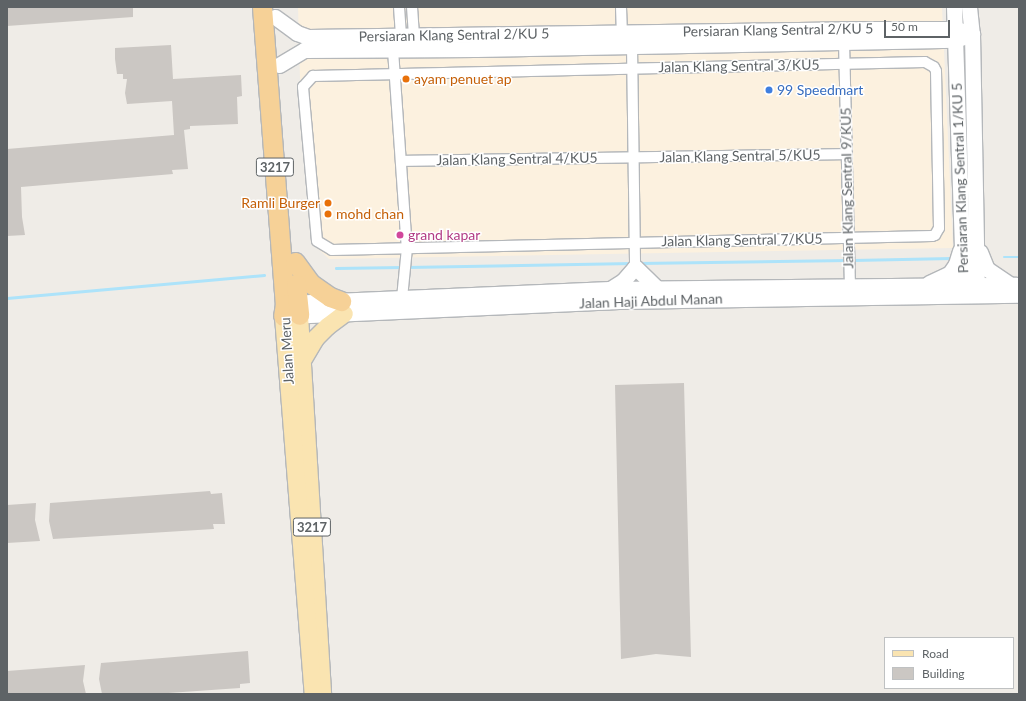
<!DOCTYPE html>
<html>
<head>
<meta charset="utf-8">
<style>
  body { margin:0 }
  #map { position:relative; width:1026px; height:701px; overflow:hidden; background:#efece7; font-family:Lato,sans-serif }
  div>[style] { position:absolute }
  [style*='--x'] { left:calc(var(--x)*1px); top:calc(var(--y)*1px); width:calc(var(--w)*1px); rotate:calc(var(--a)*1deg) }
  .commercial>* { inset:0; background:#fcf1df }
  .stream>* { height:2.5px; margin:-1.25px; padding:0 1.25px; transform-origin:1.25px; border-radius:1.25px; background:#ade3fa }
  .building>* { inset:0; background:#cbc7c3 }
  .roads { filter:drop-shadow(1px 0 #b4b7ba) drop-shadow(-1px 0 #b4b7ba) drop-shadow(0 1px #b4b7ba) drop-shadow(0 -1px #b4b7ba) }
  .street>* { height:10px; margin:-5px; padding:0 5px; transform-origin:5px; border-radius:5px; background:#fff }
  .secondary>* { height:15px; margin:-7.5px; padding:0 7.5px; transform-origin:7.5px; border-radius:7.5px; background:#fff }
  .primary>* { height:17px; margin:-8.5px; padding:0 8.5px; transform-origin:8.5px; border-radius:8.5px; background:#fae4b1 }
  .highway>* { height:19px; margin:-9.5px; padding:0 9.5px; transform-origin:9.5px; border-radius:9.5px; background:#f6d197 }
  .dots>* { width:11px; height:11px; translate:-50% -50%; box-sizing:border-box; border:2px solid #fff; border-radius:50% }
  span { translate:-50% -50%; white-space:nowrap; text-align:center; line-height:1.15; -webkit-text-stroke:3px #fff; paint-order:stroke }
  .shield-label span { padding:1px 3px; background:#fff; border:1px solid; border-radius:3px; -webkit-text-stroke-width:0 }
  .shield-label { font-size:13px; color:#5e6366; font-weight:700 }
  .street-label { font-size:14px; color:#5e6366 }
  .food-label { font-size:14px; color:#c56008 }
  .left { translate:0 -50%; text-align:left }
  .right { translate:-100% -50%; text-align:right }
  .shop-label { font-size:14px; color:#366cbe }
  .hotel-label { font-size:14px; color:#b23c85 }
  .frame { position:absolute; inset:0; border:8px solid #5e6366; pointer-events:none }
  .legend { position:absolute; left:884px; top:637px; width:130px; height:52px; box-sizing:border-box; background:#fff; border:1px solid #bfc1c2; margin:0; padding:5px 7px; list-style:none; font-size:12px; color:#5e6366 }
  .legend li { display:flex; align-items:center; gap:8px; height:20px }
  .legend b { width:20px; border:1px solid #bfc1c2 }
  .scale { position:absolute; left:884px; top:20px; width:66px; height:18px; box-sizing:border-box; border:2px solid #5e6366; border-top:0; padding-left:5px; font-size:12px; line-height:14px; white-space:nowrap; color:#5e6366; -webkit-text-stroke:3px #fff; paint-order:stroke }
</style>
</head>
<body>
<div id="map">
  <div class="commercial">
    <div style="clip-path:polygon(298px 7px,942px 7px,953px 248px,329px 259px,312px 243px,300px 78px)"></div>
  </div>
  <div class="stream">
    <div style="--x:1004;--y:257;--w:15;--a:0"></div>
    <div style="--x:853;--y:260;--w:98;--a:-1.2"></div>
    <div style="--x:639;--y:263;--w:209;--a:-0.8"></div>
    <div style="--x:407;--y:267;--w:225;--a:-1"></div>
    <div style="--x:336;--y:268;--w:66;--a:-0.9"></div>
    <div style="--x:7;--y:298;--w:258;--a:-5.1"></div>
  </div>
  <div class="building">
    <div style="clip-path:polygon(7px 7px,133px 7px,133px 17px,7px 26px)"></div>
    <div style="clip-path:polygon(171px 45px,173px 79px,241px 75px,242px 96px,237px 97px,238px 124px,190px 126px,190px 129px,184px 130px,188px 169px,172px 170px,173px 174px,21px 187px,22px 217px,25px 235px,7px 236px,7px 149px,174px 135px,172px 101px,127px 104px,125px 93px,127px 79px,123px 79px,123px 74px,117px 74px,115px 59px,115px 48px)"></div>
    <div style="clip-path:polygon(684px 383px,691px 657px,656px 654px,621px 659px,615px 385px)"></div>
    <div style="clip-path:polygon(210px 491px,211px 494px,222px 493px,225px 524px,213px 524px,214px 529px,53px 539px,49px 521px,50px 503px)"></div>
    <div style="clip-path:polygon(36px 503px,35px 520px,40px 541px,7px 543px,7px 505px)"></div>
    <div style="clip-path:polygon(248px 651px,250px 683px,240px 684px,240px 688px,154px 694px,102px 694px,99px 679px,101px 663px)"></div>
    <div style="clip-path:polygon(85px 665px,83px 681px,86px 694px,7px 694px,7px 671px)"></div>
  </div>
  <div class="roads">
    <div class="street">
      <div style="--x:399;--y:7;--w:28;--a:86"></div>
      <div style="--x:401;--y:35;--w:6;--a:59"></div>
      <div style="--x:412;--y:7;--w:28;--a:86"></div>
      <div style="--x:621;--y:7;--w:26;--a:88"></div>
      <div style="--x:844;--y:42;--w:244;--a:88.6"></div>
      <div style="--x:632;--y:46;--w:221;--a:89.2"></div>
      <div style="--x:393;--y:50;--w:198;--a:86"></div>
      <div style="--x:407;--y:248;--w:50;--a:95.7"></div>
      <div style="--x:925;--y:62;--w:10;--a:29"></div>
      <div style="--x:934;--y:67;--w:4;--a:63"></div>
      <div style="--x:936;--y:71;--w:157;--a:88.9"></div>
      <div style="--x:939;--y:228;--w:8;--a:120"></div>
      <div style="--x:935;--y:235;--w:3;--a:162"></div>
      <div style="--x:932;--y:236;--w:600;--a:178.66"></div>
      <div style="--x:332;--y:250;--w:17;--a:-149"></div>
      <div style="--x:317;--y:241;--w:155;--a:-95.2"></div>
      <div style="--x:303;--y:87;--w:15;--a:-48"></div>
      <div style="--x:313;--y:76;--w:612;--a:-1.31"></div>
      <div style="--x:401;--y:161;--w:446;--a:-0.9"></div>
    </div>
    <div class="secondary">
      <div style="--x:954;--y:7;--w:278;--a:88.1"></div>
      <div style="--x:963;--y:285;--w:9;--a:58"></div>
      <div style="--x:969;--y:7;--w:27;--a:84"></div>
      <div style="--x:972;--y:34;--w:251;--a:88.9"></div>
      <div style="--x:977;--y:285;--w:8;--a:130"></div>
      <div style="--x:275;--y:17;--w:27;--a:36"></div>
      <div style="--x:297;--y:33;--w:12;--a:20"></div>
      <div style="--x:308;--y:37;--w:564;--a:-0.81"></div>
      <div style="--x:872;--y:29;--w:84;--a:0"></div>
      <div style="--x:956;--y:29;--w:17;--a:17"></div>
      <div style="--x:279;--y:65;--w:29;--a:-31"></div>
      <div style="--x:304;--y:50;--w:172;--a:-0.3"></div>
      <div style="--x:476;--y:49;--w:479;--a:-1.1"></div>
      <div style="--x:955;--y:40;--w:18;--a:-19"></div>
      <div style="--x:980;--y:252;--w:18;--a:68"></div>
      <div style="--x:987;--y:269;--w:29;--a:34"></div>
      <div style="--x:929;--y:283;--w:23;--a:-25"></div>
      <div style="--x:950;--y:273;--w:11;--a:-56"></div>
      <div style="--x:956;--y:264;--w:14;--a:-73"></div>
      <div style="--x:610;--y:289;--w:15;--a:-32"></div>
      <div style="--x:623;--y:281;--w:18;--a:-49"></div>
      <div style="--x:635;--y:267;--w:30;--a:44"></div>
      <div style="--x:288;--y:303;--w:322;--a:-2.5"></div>
      <div style="--x:610;--y:289;--w:406;--a:-0.6"></div>
      <div style="--x:288;--y:316;--w:331;--a:-2.6"></div>
      <div style="--x:619;--y:301;--w:400;--a:-0.9"></div>
    </div>
    <div class="primary">
      <div style="--x:299;--y:315;--w:380;--a:86.5"></div>
      <div style="--x:283;--y:316;--w:379;--a:85.5"></div>
      <div style="--x:302;--y:360;--w:26;--a:-59"></div>
      <div style="--x:315;--y:338;--w:17;--a:-45"></div>
      <div style="--x:327;--y:326;--w:21;--a:-37"></div>
    </div>
    <div class="highway">
      <div style="--x:262;--y:7;--w:298;--a:85.6"></div>
      <div style="--x:285;--y:304;--w:12;--a:99"></div>
      <div style="--x:295;--y:262;--w:26;--a:54"></div>
      <div style="--x:310;--y:283;--w:24;--a:35"></div>
      <div style="--x:330;--y:297;--w:12;--a:20"></div>
      <div style="--x:296;--y:284;--w:31;--a:84"></div>
    </div>
  </div>
  <div class="dots">
    <div style="left:406px;top:79px;background:#e8710a"></div>
    <div style="left:769px;top:90px;background:#3f7fe0"></div>
    <div style="left:328px;top:203px;background:#e8710a"></div>
    <div style="left:328px;top:214px;background:#e8710a"></div>
    <div style="left:400px;top:235px;background:#d1479c"></div>
  </div>
  <div class="shield-label">
    <span style="left:275px;top:167px">3217</span>
    <span style="left:312px;top:527px">3217</span>
  </div>
  <div class="street-label">
    <span style="left:778px;top:30px;rotate:-1deg">Persiaran Klang Sentral 2/KU 5</span>
    <span style="left:454px;top:35px;rotate:-1deg">Persiaran Klang Sentral 2/KU 5</span>
    <span style="left:739px;top:66px;rotate:-1deg">Jalan Klang Sentral 3/KU5</span>
    <span style="left:740px;top:156px;rotate:-1deg">Jalan Klang Sentral 5/KU5</span>
    <span style="left:517px;top:159px;rotate:-1deg">Jalan Klang Sentral 4/KU5</span>
    <span style="left:960px;top:178px;rotate:-92deg">Persiaran Klang Sentral 1/KU 5</span>
    <span style="left:847px;top:188px;rotate:-91deg">Jalan Klang Sentral 9/KU5</span>
    <span style="left:742px;top:240px;rotate:-1deg">Jalan Klang Sentral 7/KU5</span>
    <span style="left:651px;top:301px;rotate:-2deg">Jalan Haji Abdul Manan</span>
    <span style="left:287px;top:351px;rotate:-93deg">Jalan Meru</span>
  </div>
  <div class="food-label">
    <span class="left" style="left:414px;top:79px">ayam penuet ap</span>
    <span class="right" style="left:320px;top:203px">Ramli Burger</span>
    <span class="left" style="left:336px;top:214px">mohd chan</span>
  </div>
  <div class="shop-label">
    <span class="left" style="left:777px;top:90px">99 Speedmart</span>
  </div>
  <div class="hotel-label">
    <span class="left" style="left:408px;top:235px">grand kapar</span>
  </div>
  <div class="frame"></div>
  <ul class="legend">
  <li><b style="height:5px;background:#fae4b1"></b>Road</li>
  <li><b style="height:11px;background:#cbc7c3"></b>Building</li>
  </ul>
  <div class="scale">50 m</div>
</div>
</body>
</html>
